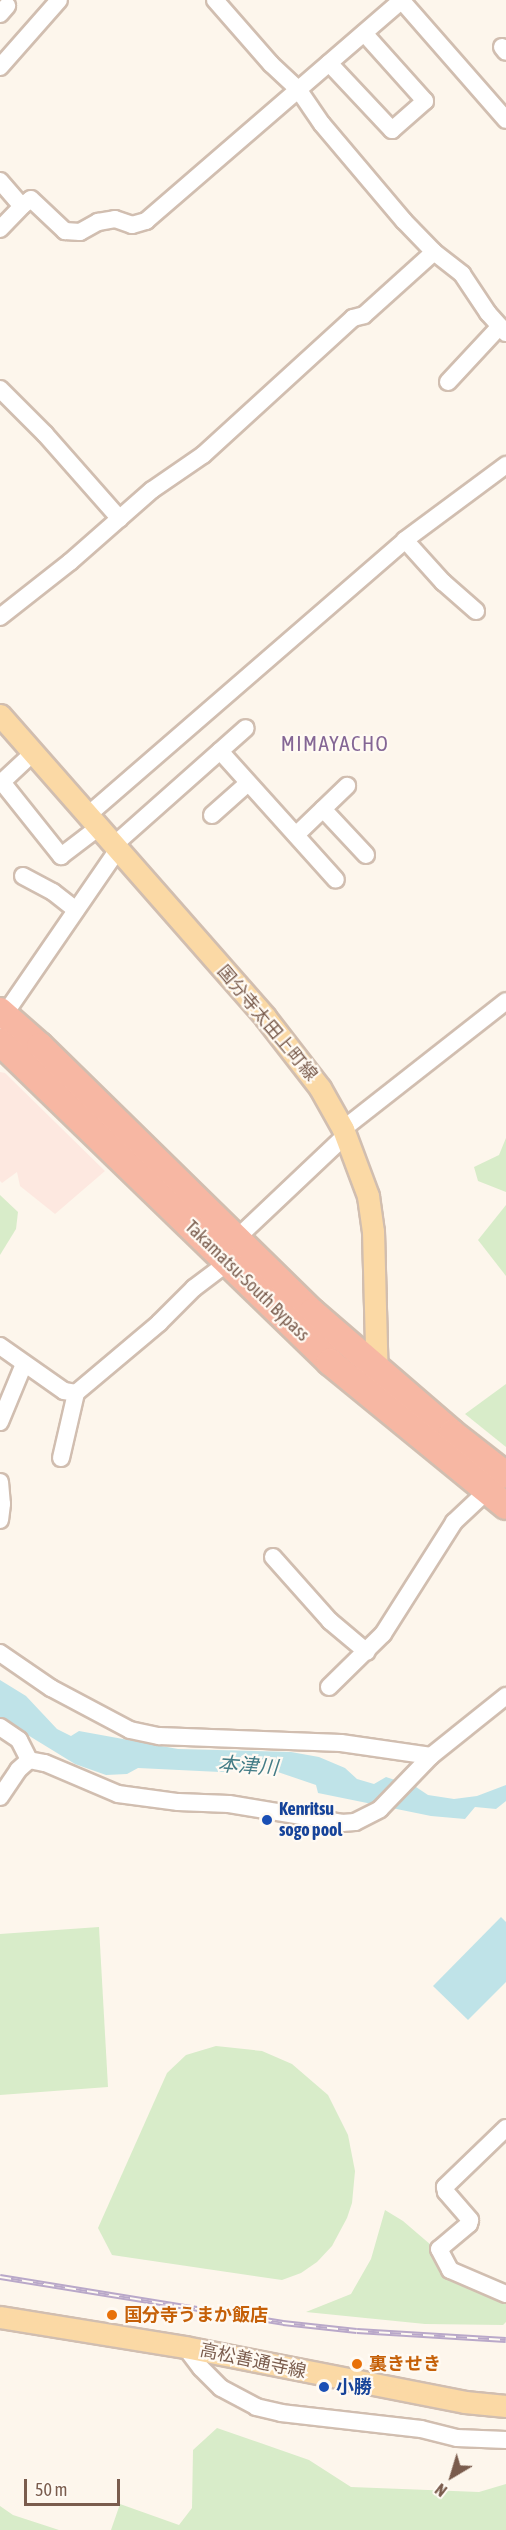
<!DOCTYPE html>
<html>
<head>
<meta charset="utf-8">
<style>
  body { margin:0 }
  #map { position:relative; width:506px; height:2530px; overflow:hidden; background:#fdf6ec; font-family:"Asap Condensed","Noto Sans JP",sans-serif }
  div>[style] { position:absolute }
  [style*='--x'] { left:calc(var(--x)*1px); top:calc(var(--y)*1px); width:calc(var(--w)*1px); rotate:calc(var(--a)*1deg) }
  .commercial>* { inset:0; background:#fde8e0 }
  .green>* { inset:0; background:#d8ecc9 }
  .water>* { inset:0; background:#bfe3e8 }
  .roads { filter:drop-shadow(2px 0 #d1beb0) drop-shadow(-2px 0 #d1beb0) drop-shadow(0 2px #d1beb0) drop-shadow(0 -2px #d1beb0) }
  .minor>* { height:16px; margin:-8px; padding:0 8px; transform-origin:8px; border-radius:8px; background:#fff }
  .major>* { height:21px; margin:-10.5px; padding:0 10.5px; transform-origin:10.5px; border-radius:10.5px; background:#fbd9a5 }
  .highway>* { height:26px; margin:-13px; padding:0 13px; transform-origin:13px; border-radius:13px; background:#f7b7a3 }
  .rail>* { height:6px; margin-top:-3px; transform-origin:0; background:repeating-linear-gradient(90deg,#fffaf3 0 11px,#b9a8c9 0 22px); box-sizing:border-box; border-block:2px solid #b9a8c9 }
  .dots>* { width:16px; height:16px; translate:-50% -50%; box-sizing:border-box; border:3px solid #fffaf3; border-radius:50% }
  span { translate:-50% -50%; white-space:nowrap; text-align:center; line-height:1.15; -webkit-text-stroke:4.5px #fffaf3; paint-order:stroke }
  .street-label { font-size:18px; color:#7a5c4d }
  .transit-label { font-size:18px; color:#164399; font-weight:700 }
  .left { translate:0 -50%; text-align:left }
  .food-label { font-size:18px; color:#c56008; font-weight:700 }
  .water-label { font-size:20px; color:#437c86; font-style:italic }
  .quarter-label { font-size:21px; color:#846695; letter-spacing:1.5px }
  .north { position:absolute; left:422px; top:2446px; width:60px; height:60px; -webkit-text-stroke:4px #fffaf3; paint-order:stroke; rotate:218deg; font-size:16px; font-weight:700; line-height:24px; text-align:center; color:#7a5c4d }
  .north::after { content:''; display:block; margin:auto; width:21px; height:27px; background:#7a5c4d; clip-path:polygon(50% 0,100% 100%,50% 72%,0 100%) }
  .scale { position:absolute; left:24px; top:2479px; width:96px; height:27px; box-sizing:border-box; border:3px solid #7a5c4d; border-top:0; padding-left:8px; font-size:18px; line-height:21px; white-space:nowrap; color:#7a5c4d; -webkit-text-stroke:4px #fffaf3; paint-order:stroke }
</style>
</head>
<body>
<div id="map">
  <div class="commercial">
    <div style="clip-path:polygon(0 1072px,5px 1073px,105px 1171px,55px 1214px,20px 1186px,17px 1172px,2px 1183px,0 1181px)"></div>
  </div>
  <div class="green">
    <div style="clip-path:polygon(506px 1138px,506px 1192px,478px 1181px,474px 1167px,499px 1155px)"></div>
    <div style="clip-path:polygon(0 1195px,18px 1212px,16px 1229px,0 1255px)"></div>
    <div style="clip-path:polygon(506px 1205px,506px 1276px,478px 1240px)"></div>
    <div style="clip-path:polygon(506px 1384px,506px 1447px,465px 1414px)"></div>
    <div style="clip-path:polygon(99px 1927px,108px 2087px,0 2095px,0 1934px)"></div>
    <div style="clip-path:polygon(216px 2046px,262px 2051px,292px 2064px,328px 2095px,348px 2135px,355px 2171px,352px 2203px,347px 2218px,332px 2246px,317px 2262px,301px 2273px,282px 2280px,112px 2255px,98px 2228px,167px 2073px,186px 2055px)"></div>
    <div style="clip-path:polygon(385px 2210px,403px 2221px,431px 2245px,452px 2277px,506px 2303px,506px 2322px,503px 2325px,425px 2324px,306px 2312px,351px 2294px,371px 2259px)"></div>
    <div style="clip-path:polygon(217px 2428px,309px 2460px,351px 2487px,479px 2492px,506px 2484px,506px 2530px,111px 2530px,120px 2504px,179px 2525px,192px 2508px,193px 2450px)"></div>
    <div style="clip-path:polygon(0 2506px,13px 2515px,59px 2530px,0 2530px)"></div>
  </div>
  <div class="water">
    <div style="clip-path:polygon(0 1680px,26px 1696px,57px 1729px,71px 1736px,79px 1731px,178px 1749px,291px 1752px,319px 1757px,345px 1768px,357px 1779px,374px 1784px,386px 1777px,416px 1787px,428px 1795px,454px 1799px,477px 1796px,506px 1785px,506px 1801px,496px 1809px,475px 1807px,465px 1819px,431px 1816px,318px 1793px,316px 1785px,269px 1769px,220px 1772px,138px 1768px,127px 1774px,106px 1775px,75px 1764px,0 1718px)"></div>
    <div style="clip-path:polygon(501px 1917px,506px 1922px,506px 1982px,468px 2020px,433px 1986px)"></div>
  </div>
  <div class="roads">
    <div class="minor">
      <div style="--x:215;--y:0;--w:85;--a:48.8"></div>
      <div style="--x:271;--y:64;--w:37;--a:43"></div>
      <div style="--x:298;--y:89;--w:42;--a:55.6"></div>
      <div style="--x:322;--y:124;--w:127;--a:49.8"></div>
      <div style="--x:404;--y:221;--w:43;--a:45.9"></div>
      <div style="--x:434;--y:252;--w:36;--a:38"></div>
      <div style="--x:462;--y:274;--w:47;--a:56.3"></div>
      <div style="--x:488;--y:313;--w:27;--a:48"></div>
      <div style="--x:402;--y:1;--w:158;--a:48.8"></div>
      <div style="--x:0;--y:14;--w:11;--a:-49"></div>
      <div style="--x:502;--y:47;--w:6;--a:51"></div>
      <div style="--x:329;--y:63;--w:92;--a:46.8"></div>
      <div style="--x:392;--y:130;--w:44;--a:-41.3"></div>
      <div style="--x:425;--y:101;--w:91;--a:-131.9"></div>
      <div style="--x:0;--y:67;--w:89;--a:-48.6"></div>
      <div style="--x:0;--y:181;--w:33;--a:49"></div>
      <div style="--x:0;--y:229;--w:32;--a:-46"></div>
      <div style="--x:22;--y:206;--w:11;--a:-38"></div>
      <div style="--x:31;--y:199;--w:47;--a:43.3"></div>
      <div style="--x:65;--y:231;--w:15;--a:4"></div>
      <div style="--x:80;--y:232;--w:21;--a:-29"></div>
      <div style="--x:98;--y:222;--w:17;--a:-10"></div>
      <div style="--x:115;--y:219;--w:18;--a:19"></div>
      <div style="--x:132;--y:225;--w:15;--a:-16"></div>
      <div style="--x:146;--y:221;--w:338;--a:-40.8"></div>
      <div style="--x:448;--y:382;--w:76;--a:-47.1"></div>
      <div style="--x:0;--y:389;--w:64;--a:45"></div>
      <div style="--x:45;--y:434;--w:113;--a:48.6"></div>
      <div style="--x:405;--y:540;--w:57;--a:47.9"></div>
      <div style="--x:443;--y:582;--w:44;--a:41.3"></div>
      <div style="--x:0;--y:617;--w:89;--a:-38.2"></div>
      <div style="--x:70;--y:562;--w:109;--a:-41.3"></div>
      <div style="--x:152;--y:490;--w:62;--a:-34.5"></div>
      <div style="--x:203;--y:455;--w:203;--a:-42.4"></div>
      <div style="--x:353;--y:318;--w:11;--a:-15"></div>
      <div style="--x:364;--y:315;--w:94;--a:-42"></div>
      <div style="--x:220;--y:751;--w:173;--a:48"></div>
      <div style="--x:33;--y:753;--w:42;--a:136.9"></div>
      <div style="--x:2;--y:782;--w:95;--a:51.4"></div>
      <div style="--x:61;--y:856;--w:48;--a:-37.3"></div>
      <div style="--x:323;--y:809;--w:63;--a:46.9"></div>
      <div style="--x:88;--y:815;--w:420;--a:-40.9"></div>
      <div style="--x:405;--y:540;--w:126;--a:-36.6"></div>
      <div style="--x:212;--y:815;--w:48;--a:-41.6"></div>
      <div style="--x:296;--y:835;--w:71;--a:-43.9"></div>
      <div style="--x:114;--y:845;--w:176;--a:-41.6"></div>
      <div style="--x:23;--y:876;--w:34;--a:28"></div>
      <div style="--x:53;--y:892;--w:29;--a:38"></div>
      <div style="--x:0;--y:1021;--w:209;--a:-55.5"></div>
      <div style="--x:343;--y:1129;--w:207;--a:-38.1"></div>
      <div style="--x:237;--y:1238;--w:149;--a:-43.4"></div>
      <div style="--x:0;--y:1346;--w:78;--a:35.1"></div>
      <div style="--x:64;--y:1391;--w:12;--a:9"></div>
      <div style="--x:76;--y:1393;--w:109;--a:-40.1"></div>
      <div style="--x:159;--y:1323;--w:49;--a:-45"></div>
      <div style="--x:194;--y:1288;--w:41;--a:-37.1"></div>
      <div style="--x:0;--y:1422;--w:63;--a:-67.5"></div>
      <div style="--x:61;--y:1458;--w:67;--a:-77"></div>
      <div style="--x:0;--y:1482;--w:22;--a:85"></div>
      <div style="--x:2;--y:1504;--w:16;--a:97"></div>
      <div style="--x:273;--y:1557;--w:86;--a:48.3"></div>
      <div style="--x:330;--y:1621;--w:48;--a:40"></div>
      <div style="--x:0;--y:1653;--w:62;--a:34.5"></div>
      <div style="--x:51;--y:1688;--w:89;--a:28"></div>
      <div style="--x:130;--y:1730;--w:30;--a:12"></div>
      <div style="--x:159;--y:1736;--w:182;--a:2.2"></div>
      <div style="--x:341;--y:1743;--w:91;--a:8.2"></div>
      <div style="--x:329;--y:1687;--w:76;--a:-44.5"></div>
      <div style="--x:383;--y:1634;--w:133;--a:-57.6"></div>
      <div style="--x:454;--y:1522;--w:44;--a:-43.2"></div>
      <div style="--x:0;--y:1727;--w:23;--a:34"></div>
      <div style="--x:19;--y:1740;--w:22;--a:63"></div>
      <div style="--x:0;--y:1797;--w:32;--a:-56"></div>
      <div style="--x:18;--y:1770;--w:15;--a:-42"></div>
      <div style="--x:29;--y:1760;--w:16;--a:11"></div>
      <div style="--x:45;--y:1763;--w:79;--a:23"></div>
      <div style="--x:118;--y:1794;--w:61;--a:7.6"></div>
      <div style="--x:178;--y:1802;--w:51;--a:2.2"></div>
      <div style="--x:229;--y:1804;--w:115;--a:9.5"></div>
      <div style="--x:342;--y:1823;--w:13;--a:-4"></div>
      <div style="--x:355;--y:1822;--w:28;--a:-27"></div>
      <div style="--x:380;--y:1809;--w:74;--a:-46.1"></div>
      <div style="--x:431;--y:1756;--w:96;--a:-38.7"></div>
      <div style="--x:506;--y:2128;--w:85;--a:136"></div>
      <div style="--x:445;--y:2187;--w:5;--a:79"></div>
      <div style="--x:446;--y:2192;--w:37;--a:49"></div>
      <div style="--x:470;--y:2220;--w:4;--a:104"></div>
      <div style="--x:469;--y:2224;--w:39;--a:140"></div>
      <div style="--x:439;--y:2249;--w:24;--a:62"></div>
      <div style="--x:450;--y:2270;--w:61;--a:23.2"></div>
      <div style="--x:185;--y:2347;--w:26;--a:53"></div>
      <div style="--x:201;--y:2368;--w:28;--a:45"></div>
      <div style="--x:221;--y:2388;--w:40;--a:28"></div>
      <div style="--x:256;--y:2407;--w:26;--a:13"></div>
      <div style="--x:281;--y:2413;--w:141;--a:6.5"></div>
      <div style="--x:421;--y:2429;--w:37;--a:14"></div>
      <div style="--x:457;--y:2438;--w:49;--a:2.3"></div>
    </div>
    <div class="major">
      <div style="--x:0;--y:715;--w:402;--a:48.7"></div>
      <div style="--x:265;--y:1017;--w:90;--a:52.2"></div>
      <div style="--x:320;--y:1088;--w:47;--a:60.7"></div>
      <div style="--x:343;--y:1129;--w:72;--a:69.5"></div>
      <div style="--x:368;--y:1196;--w:35;--a:82"></div>
      <div style="--x:373;--y:1231;--w:148;--a:88.5"></div>
      <div style="--x:0;--y:2317;--w:187;--a:9.2"></div>
      <div style="--x:185;--y:2347;--w:285;--a:11.1"></div>
      <div style="--x:465;--y:2402;--w:41;--a:5.6"></div>
    </div>
    <div class="highway">
      <div style="--x:0;--y:1011;--w:53;--a:41.2"></div>
      <div style="--x:40;--y:1046;--w:380;--a:44.4"></div>
      <div style="--x:312;--y:1312;--w:185;--a:40.8"></div>
      <div style="--x:452;--y:1433;--w:68;--a:37.9"></div>
      <div style="--x:0;--y:1042;--w:460;--a:44.1"></div>
      <div style="--x:330;--y:1362;--w:227;--a:39.3"></div>
    </div>
  </div>
  <div class="rail">
    <div style="--x:0;--y:2277;--w:287;--a:9.2"></div>
    <div style="--x:283;--y:2323;--w:74;--a:6.2"></div>
    <div style="--x:357;--y:2331;--w:149;--a:3.5"></div>
  </div>
  <div class="dots">
    <div style="left:267px;top:1820px;background:#1a4fb4"></div>
    <div style="left:112px;top:2315px;background:#e8710a"></div>
    <div style="left:357px;top:2364px;background:#e8710a"></div>
    <div style="left:324px;top:2387px;background:#1a4fb4"></div>
  </div>
  <div class="street-label">
    <span style="left:267px;top:1023px;rotate:50deg">国分寺太田上町線</span>
    <span style="left:247px;top:1281px;rotate:44deg">Takamatsu-South Bypass</span>
    <span style="left:253px;top:2361px;rotate:12deg">高松善通寺線</span>
  </div>
  <div class="transit-label">
    <span class="left" style="left:279px;top:1820px">Kenritsu<br>sogo pool</span>
    <span class="left" style="left:336px;top:2387px">小勝</span>
  </div>
  <div class="food-label">
    <span class="left" style="left:124px;top:2315px">国分寺うまか飯店</span>
    <span class="left" style="left:369px;top:2364px">裏きせき</span>
  </div>
  <div class="water-label">
    <span style="left:248px;top:1765px;rotate:4deg">本津川</span>
  </div>
  <div class="quarter-label">
    <span style="left:335px;top:743px">MIMAYACHO</span>
  </div>
  <div class="north">N</div>
  <div class="scale">50 m</div>
</div>
</body>
</html>
